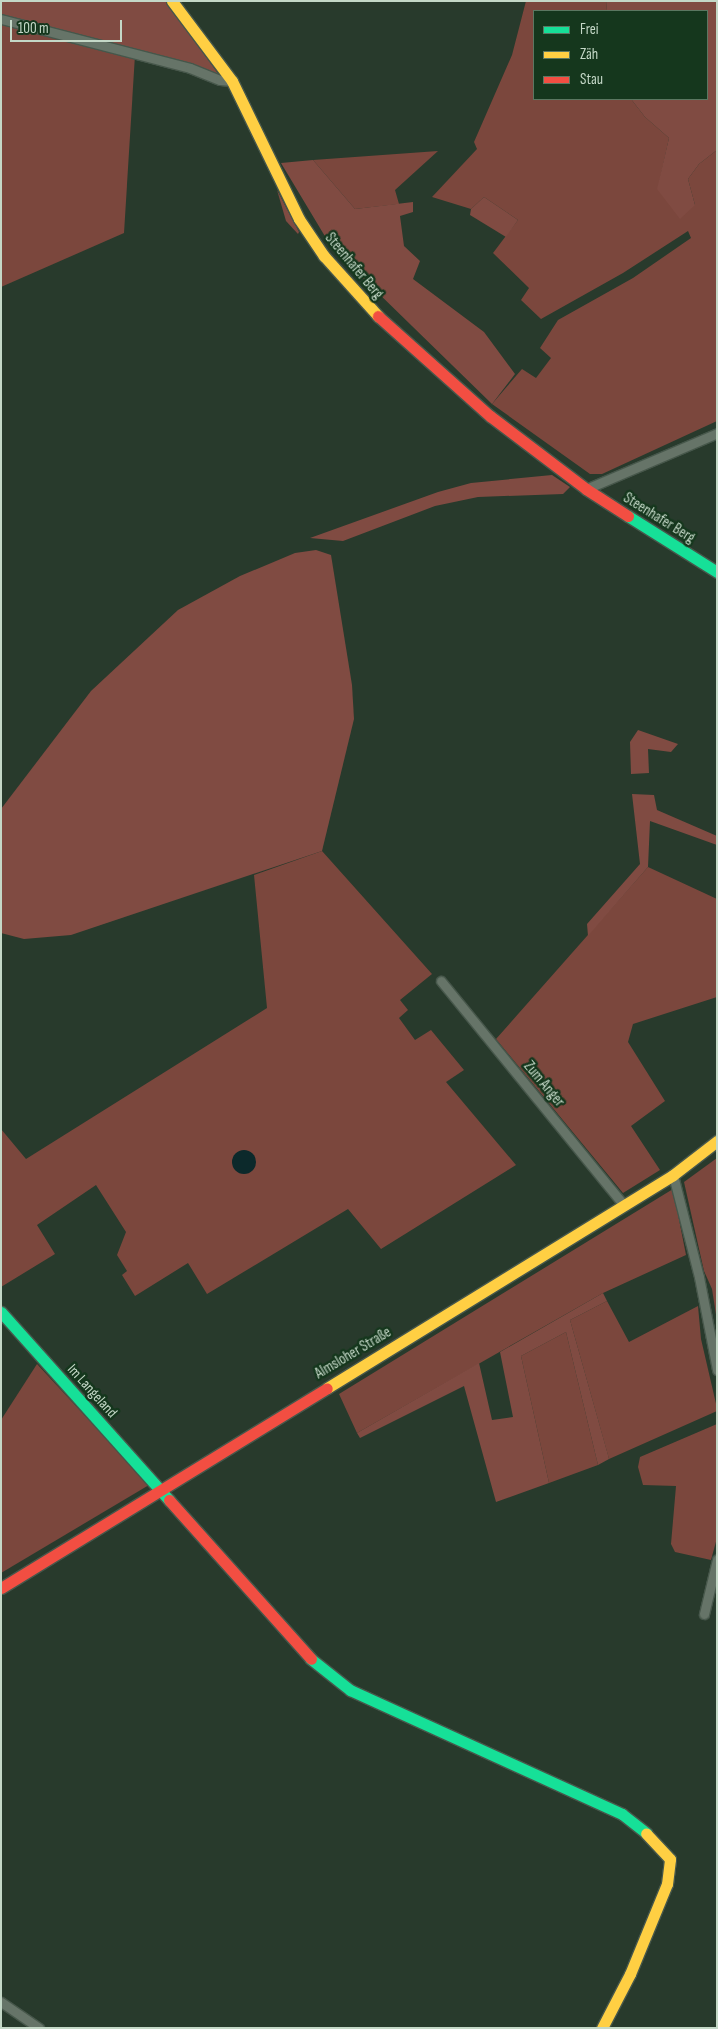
<!DOCTYPE html>
<html>
<head>
<meta charset="utf-8">
<style>
  body { margin:0 }
  #map { position:relative; width:718px; height:2029px; overflow:hidden; background:#283a2c; font-family:"Sofia Sans Condensed",sans-serif }
  div>[style] { position:absolute }
  [style*='--x'] { left:calc(var(--x)*1px); top:calc(var(--y)*1px); width:calc(var(--w)*1px); rotate:calc(var(--a)*1deg) }
  .green>* { inset:0; background:#7b473d }
  .forest>* { inset:0; background:#804b42 }
  .water>* { inset:0; background:#0c292b }
  .round { border-radius:50% }
  .roads { filter:drop-shadow(1px 0 #47574b) drop-shadow(-1px 0 #47574b) drop-shadow(0 1px #47574b) drop-shadow(0 -1px #47574b) }
  .street>* { height:9px; margin:-4.5px; padding:0 4.5px; transform-origin:4.5px; border-radius:4.5px; background:#667468 }
  .fast>* { height:11px; margin:-5.5px; padding:0 5.5px; transform-origin:5.5px; border-radius:5.5px; background:#16e098 }
  .slow>* { height:11px; margin:-5.5px; padding:0 5.5px; transform-origin:5.5px; border-radius:5.5px; background:#ffcf43 }
  .jam>* { height:11px; margin:-5.5px; padding:0 5.5px; transform-origin:5.5px; border-radius:5.5px; background:#f24e42 }
  span { translate:-50% -50%; white-space:nowrap; text-align:center; line-height:1.15; -webkit-text-stroke:5px #15371d; paint-order:stroke }
  .street-label { font-size:15px; color:#c4d8c7 }
  .frame { position:absolute; inset:0; border:2px solid #c4d8c7; pointer-events:none }
  .legend { position:absolute; left:533px; top:10px; width:175px; height:90px; box-sizing:border-box; background:#15371d; border:1px solid #5b7761; margin:0; padding:6px 9px; list-style:none; font-size:15px; color:#c4d8c7 }
  .legend li { display:flex; align-items:center; gap:10px; height:25px }
  .legend b { width:25px; border:1px solid #5b7761 }
  .scale { position:absolute; left:10px; top:20px; width:112px; height:22px; box-sizing:border-box; border:2px solid #c4d8c7; border-top:0; padding-left:6px; font-size:15px; line-height:18px; white-space:nowrap; color:#c4d8c7; -webkit-text-stroke:4px #15371d; paint-order:stroke }
</style>
</head>
<body>
<div id="map">
  <div class="green">
    <div style="clip-path:polygon(526px 1px,606px 1px,607px 11px,534px 11px,534px 99px,631px 99px,645px 117px,669px 138px,658px 188px,695px 205px,688px 179px,699px 164px,717px 150px,717px 421px,602px 474px,590px 474px,492px 404px,522px 369px,536px 378px,551px 358px,540px 348px,558px 320px,633px 278px,691px 238px,688px 231px,623px 273px,541px 319px,521px 300px,529px 288px,493px 253px,518px 220px,484px 197px,471px 209px,432px 197px,477px 149px,474px 142px,512px 55px)"></div>
    <div style="clip-path:polygon(1px 23px,135px 55px,124px 233px,1px 287px)"></div>
    <div style="clip-path:polygon(438px 151px,395px 190px,399px 204px,355px 209px,313px 160px)"></div>
    <div style="clip-path:polygon(322px 851px,432px 974px,400px 1000px,408px 1010px,399px 1018px,415px 1040px,431px 1030px,464px 1070px,446px 1082px,516px 1165px,381px 1249px,348px 1209px,207px 1294px,188px 1263px,135px 1296px,122px 1275px,127px 1271px,117px 1255px,126px 1232px,96px 1185px,37px 1225px,55px 1254px,1px 1287px,1px 1129px,26px 1159px,267px 1008px,254px 875px)"></div>
    <div style="clip-path:polygon(648px 867px,717px 899px,717px 997px,633px 1024px,628px 1042px,665px 1101px,631px 1126px,660px 1170px,623px 1193px,496px 1039px)"></div>
    <div style="clip-path:polygon(717px 1158px,717px 1321px,712px 1289px,704px 1271px,684px 1182px)"></div>
    <div style="clip-path:polygon(673px 1189px,686px 1255px,603px 1293px,357px 1433px,339px 1394px)"></div>
    <div style="clip-path:polygon(607px 1301px,629px 1342px,698px 1306px,701px 1339px,717px 1408px,717px 1411px,609px 1459px,570px 1320px)"></div>
    <div style="clip-path:polygon(566px 1332px,598px 1465px,549px 1483px,521px 1356px)"></div>
    <div style="clip-path:polygon(37px 1364px,149px 1485px,1px 1573px,1px 1420px)"></div>
    <div style="clip-path:polygon(717px 1424px,717px 1538px,711px 1560px,675px 1552px,671px 1544px,676px 1486px,643px 1485px,638px 1467px,640px 1457px)"></div>
  </div>
  <div class="forest">
    <div style="clip-path:polygon(1px 1px,166px 1px,219px 75px,82px 35px,1px 18px)"></div>
    <div style="clip-path:polygon(606px 1px,717px 1px,717px 150px,699px 164px,688px 179px,695px 205px,680px 219px,657px 189px,669px 138px,645px 117px,631px 99px,707px 99px,707px 11px,607px 11px)"></div>
    <div style="clip-path:polygon(313px 160px,355px 209px,413px 202px,413px 212px,400px 216px,404px 246px,420px 261px,413px 279px,484px 332px,515px 374px,492px 404px,332px 248px,281px 163px)"></div>
    <div style="clip-path:polygon(277px 190px,299px 232px,298px 234px,286px 221px)"></div>
    <div style="clip-path:polygon(484px 197px,518px 220px,506px 237px,470px 215px,471px 209px)"></div>
    <div style="clip-path:polygon(552px 475px,570px 487px,563px 494px,478px 497px,435px 506px,343px 541px,310px 538px,438px 492px,471px 483px)"></div>
    <div style="clip-path:polygon(316px 550px,331px 555px,352px 685px,354px 719px,322px 851px,71px 935px,24px 939px,1px 933px,1px 809px,91px 691px,178px 610px,240px 576px,295px 553px)"></div>
    <div style="clip-path:polygon(638px 730px,678px 744px,671px 752px,648px 749px,649px 773px,631px 774px,630px 742px)"></div>
    <div style="clip-path:polygon(632px 794px,654px 795px,657px 810px,717px 836px,717px 845px,650px 821px,648px 867px,588px 936px,587px 924px,640px 864px)"></div>
    <div style="clip-path:polygon(603px 1293px,607px 1301px,570px 1320px,608px 1455px,609px 1459px,598px 1465px,566px 1332px,521px 1356px,549px 1483px,496px 1502px,464px 1386px,360px 1438px,357px 1433px,479px 1363px,492px 1420px,513px 1417px,500px 1352px)"></div>
  </div>
  <div class="water">
    <div class="round" style="left:232px;top:1150px;width:24px;height:24px"></div>
  </div>
  <div class="roads">
    <div class="street">
      <div style="--x:1;--y:19;--w:195;--a:14.5"></div>
      <div style="--x:190;--y:68;--w:32;--a:22"></div>
      <div style="--x:220;--y:80;--w:12;--a:5"></div>
      <div style="--x:586;--y:489;--w:142;--a:-23.1"></div>
      <div style="--x:441;--y:981;--w:289;--a:50.8"></div>
      <div style="--x:673;--y:1175;--w:105;--a:75.7"></div>
      <div style="--x:699;--y:1277;--w:95;--a:79"></div>
      <div style="--x:704;--y:1614;--w:56;--a:-76.5"></div>
      <div style="--x:1;--y:2002;--w:46;--a:34.4"></div>
    </div>
    <div class="fast">
      <div style="--x:628;--y:516;--w:105;--a:32.2"></div>
      <div style="--x:1;--y:1312;--w:252;--a:48.2"></div>
      <div style="--x:311;--y:1659;--w:50;--a:38.5"></div>
      <div style="--x:350;--y:1690;--w:299;--a:24.5"></div>
      <div style="--x:622;--y:1814;--w:31;--a:38"></div>
    </div>
    <div class="slow">
      <div style="--x:172;--y:1;--w:100;--a:53.1"></div>
      <div style="--x:232;--y:81;--w:153;--a:64.1"></div>
      <div style="--x:299;--y:219;--w:45;--a:56"></div>
      <div style="--x:324;--y:256;--w:81;--a:48"></div>
      <div style="--x:327;--y:1388;--w:406;--a:-31.6"></div>
      <div style="--x:673;--y:1175;--w:56;--a:-37.7"></div>
      <div style="--x:602;--y:2028;--w:61;--a:-62.6"></div>
      <div style="--x:630;--y:1974;--w:97;--a:-67.7"></div>
      <div style="--x:667;--y:1884;--w:25;--a:-83"></div>
      <div style="--x:670;--y:1859;--w:35;--a:-133"></div>
    </div>
    <div class="jam">
      <div style="--x:378;--y:316;--w:150;--a:41.8"></div>
      <div style="--x:490;--y:416;--w:121;--a:37.2"></div>
      <div style="--x:586;--y:489;--w:50;--a:32.7"></div>
      <div style="--x:169;--y:1500;--w:213;--a:48.2"></div>
      <div style="--x:1;--y:1588;--w:382;--a:-31.5"></div>
    </div>
  </div>
  <div class="street-label">
    <span style="left:354px;top:266px;rotate:50deg">Steenhafer Berg</span>
    <span style="left:659px;top:518px;rotate:32deg">Steenhafer Berg</span>
    <span style="left:544px;top:1084px;rotate:50deg">Zum Anger</span>
    <span style="left:353px;top:1353px;rotate:-31deg">Almsloher Straße</span>
    <span style="left:92px;top:1391px;rotate:48deg">Im Langeland</span>
  </div>
  <div class="frame"></div>
  <ul class="legend">
  <li><b style="height:6px;background:#16e098"></b>Frei</li>
  <li><b style="height:6px;background:#ffcf43"></b>Zäh</li>
  <li><b style="height:6px;background:#f24e42"></b>Stau</li>
  </ul>
  <div class="scale">100 m</div>
</div>
</body>
</html>
